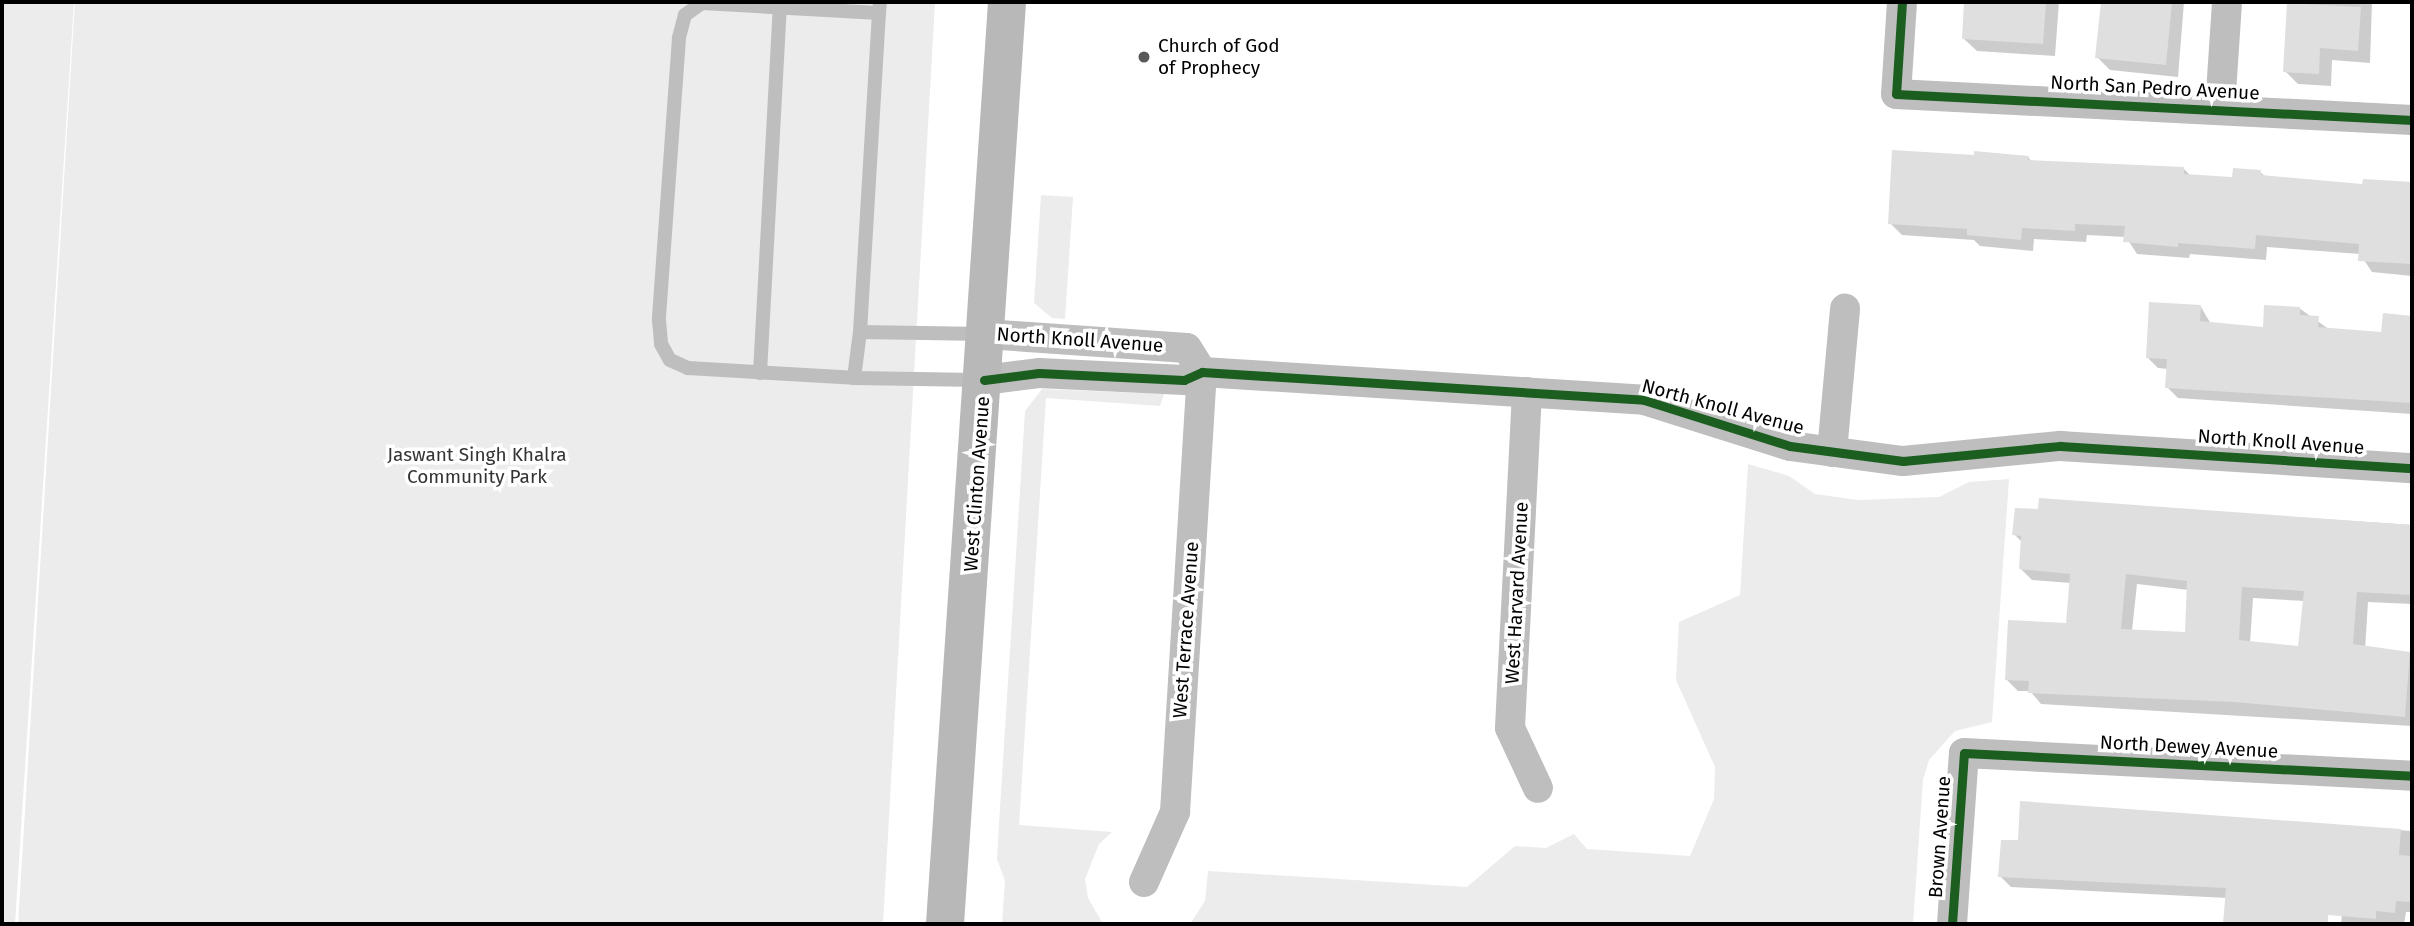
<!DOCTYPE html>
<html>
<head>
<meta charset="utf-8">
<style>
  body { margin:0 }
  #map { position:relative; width:2414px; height:926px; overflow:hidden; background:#fff; font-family:"Fira Sans",sans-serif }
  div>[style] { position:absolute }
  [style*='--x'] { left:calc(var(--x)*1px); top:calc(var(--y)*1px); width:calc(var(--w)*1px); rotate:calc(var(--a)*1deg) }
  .green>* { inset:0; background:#ececec }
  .shadow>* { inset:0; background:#0003 }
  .building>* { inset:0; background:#dfdfdf }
  .lane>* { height:14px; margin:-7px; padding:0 7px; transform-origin:7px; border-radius:7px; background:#bebebe }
  .street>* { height:30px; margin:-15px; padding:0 15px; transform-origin:15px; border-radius:15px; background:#bebebe }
  .secondary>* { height:38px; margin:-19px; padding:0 19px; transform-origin:19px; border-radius:19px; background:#b8b8b8 }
  .cycleway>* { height:9px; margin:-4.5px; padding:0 4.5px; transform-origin:4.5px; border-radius:4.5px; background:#1b5e20 }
  .dots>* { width:19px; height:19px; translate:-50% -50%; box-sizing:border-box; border:4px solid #fff; border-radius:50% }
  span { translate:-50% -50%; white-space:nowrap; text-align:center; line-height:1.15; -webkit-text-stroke:7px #fff; paint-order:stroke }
  .poi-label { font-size:19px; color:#000 }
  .left { translate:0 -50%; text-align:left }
  .street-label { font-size:19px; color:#000 }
  .park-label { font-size:19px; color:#333 }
  .frame { position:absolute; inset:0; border:4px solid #000; pointer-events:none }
</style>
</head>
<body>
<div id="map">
  <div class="green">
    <div style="clip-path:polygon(2px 2px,74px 2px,15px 924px,2px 924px)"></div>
    <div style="clip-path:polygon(75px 2px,935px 2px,883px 924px,18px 924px)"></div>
    <div style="clip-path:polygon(1041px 195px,1073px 197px,1065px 319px,1052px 318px,1034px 303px)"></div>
    <div style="clip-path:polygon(1042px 389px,1164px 394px,1160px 406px,1046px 398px,1019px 825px,1112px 832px,1099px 844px,1085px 879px,1088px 898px,1103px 924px,1002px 924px,1005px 881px,997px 859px,999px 824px,1025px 411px)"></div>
    <div style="clip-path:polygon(1748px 464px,1789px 476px,1815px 494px,1858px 500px,1939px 497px,1969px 482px,2009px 479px,1992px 722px,1955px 731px,1929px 760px,1923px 780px,1913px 924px,1190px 924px,1205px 901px,1208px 871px,1467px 887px,1515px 846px,1546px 848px,1574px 834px,1587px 849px,1690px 856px,1714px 799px,1715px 767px,1676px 680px,1679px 622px,1740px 595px)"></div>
  </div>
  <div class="shadow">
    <div style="clip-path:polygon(1966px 2px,2059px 2px,2055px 56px,1977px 51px,1964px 39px)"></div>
    <div style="clip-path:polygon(2103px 2px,2184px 2px,2178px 77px,2110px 70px,2097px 57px)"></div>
    <div style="clip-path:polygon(2289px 2px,2372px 2px,2370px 63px,2332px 60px,2331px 86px,2298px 84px,2285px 71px)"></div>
    <div style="clip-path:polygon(2028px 157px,2032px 162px,2184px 169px,2191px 176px,2234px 179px,2260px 172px,2266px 177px,2364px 186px,2364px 181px,2412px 185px,2412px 276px,2372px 272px,2360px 254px,2267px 247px,2266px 260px,2190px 254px,2189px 258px,2137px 254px,2126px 237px,2087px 235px,2086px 242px,2034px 239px,2033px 251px,1980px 246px,1974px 240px,1902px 235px,1890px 223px)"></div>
    <div style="clip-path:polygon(2201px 307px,2211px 324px,2265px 329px,2299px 308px,2330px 330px,2383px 334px,2385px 315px,2412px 318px,2412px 414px,2178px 398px,2167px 387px,2168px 369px,2158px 368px,2147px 357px)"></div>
    <div style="clip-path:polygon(evenodd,2041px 500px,2412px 525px,2412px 604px,2368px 602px,2365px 650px,2412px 653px,2412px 726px,2041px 704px,2030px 691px,2018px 691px,2007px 680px,2068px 625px,2071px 583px,2032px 580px,2021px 569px,2023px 543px,2014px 534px,2040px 511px,2041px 500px,2137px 584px,2189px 590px,2186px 634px,2132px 631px,2137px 584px,2041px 500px,2253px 598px,2305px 601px,2300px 648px,2250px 643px,2253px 598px)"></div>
    <div style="clip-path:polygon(2022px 802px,2412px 831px,2412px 912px,2406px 912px,2404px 924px,2341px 924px,2343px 906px,2292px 902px,2290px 924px,2225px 924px,2227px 898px,2011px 887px,2000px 876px,2019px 842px)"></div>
    <div style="clip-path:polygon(1996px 922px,2026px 924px,1996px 924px)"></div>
  </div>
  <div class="building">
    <div style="clip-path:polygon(1964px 2px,2046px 2px,2043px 44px,1962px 39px)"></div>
    <div style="clip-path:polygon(2101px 2px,2172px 2px,2166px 65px,2095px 58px)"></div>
    <div style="clip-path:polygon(2287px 3px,2361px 7px,2358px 51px,2320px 48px,2319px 74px,2283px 72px)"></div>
    <div style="clip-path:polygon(1892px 150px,1974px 155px,1974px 151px,2029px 156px,2028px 160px,2184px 167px,2184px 174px,2232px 177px,2233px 168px,2261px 170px,2261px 175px,2362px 184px,2363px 179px,2412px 182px,2412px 264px,2358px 261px,2359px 244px,2256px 235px,2255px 249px,2178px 243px,2178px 247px,2123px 242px,2125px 226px,2075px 224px,2075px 231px,2022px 228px,2021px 240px,1967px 235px,1967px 229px,1888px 224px)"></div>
    <div style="clip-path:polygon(2149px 302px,2201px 305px,2200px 321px,2263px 327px,2264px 305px,2300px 307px,2300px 315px,2319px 316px,2318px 327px,2381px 332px,2383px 313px,2412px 316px,2412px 403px,2165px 388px,2167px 359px,2146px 358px)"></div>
    <div style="clip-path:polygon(evenodd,2039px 498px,2412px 525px,2412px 595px,2357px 592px,2353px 644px,2410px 652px,2405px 717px,2234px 702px,2028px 693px,2029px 681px,2005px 680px,2008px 620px,2066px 623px,2070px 574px,2019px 569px,2021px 536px,2012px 535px,2015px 508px,2038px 509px,2039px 498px,2126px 574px,2187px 581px,2185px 632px,2121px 629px,2126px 574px,2039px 498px,2242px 587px,2304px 591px,2298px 646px,2239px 640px,2242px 587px)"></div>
    <div style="clip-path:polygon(2020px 801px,2401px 829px,2399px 855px,2412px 856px,2412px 902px,2396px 901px,2395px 913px,2376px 911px,2376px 919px,2328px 915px,2328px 924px,2223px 924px,2226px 888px,1998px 877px,2001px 840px,2018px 840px)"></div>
  </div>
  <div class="lane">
    <div style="--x:879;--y:13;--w:177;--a:-176.8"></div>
    <div style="--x:702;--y:3;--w:21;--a:145"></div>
    <div style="--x:685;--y:15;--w:24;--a:105"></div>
    <div style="--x:679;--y:38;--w:283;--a:94.1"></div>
    <div style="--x:659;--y:320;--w:24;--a:85"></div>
    <div style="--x:661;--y:344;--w:18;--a:61"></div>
    <div style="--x:670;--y:360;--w:20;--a:24"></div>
    <div style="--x:688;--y:368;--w:166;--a:3.4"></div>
    <div style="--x:854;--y:378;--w:46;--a:-82.6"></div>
    <div style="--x:860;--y:332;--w:320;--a:-86.6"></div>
    <div style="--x:879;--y:13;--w:11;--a:-85"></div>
    <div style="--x:860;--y:332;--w:125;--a:0.9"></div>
    <div style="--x:760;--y:373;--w:366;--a:-86.9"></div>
    <div style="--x:854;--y:378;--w:125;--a:0.9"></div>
  </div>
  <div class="street">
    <div style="--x:1902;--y:2;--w:92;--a:93.7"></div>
    <div style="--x:1896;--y:94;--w:517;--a:2.88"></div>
    <div style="--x:2220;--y:108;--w:106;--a:-86.2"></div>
    <div style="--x:986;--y:334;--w:201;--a:4"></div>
    <div style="--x:1187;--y:348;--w:28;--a:58"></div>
    <div style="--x:984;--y:380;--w:55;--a:-7.3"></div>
    <div style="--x:1039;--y:373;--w:145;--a:2.8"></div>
    <div style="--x:1184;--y:380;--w:20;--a:-24"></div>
    <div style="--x:1202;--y:372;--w:443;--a:3.6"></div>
    <div style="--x:1644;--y:400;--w:153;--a:17.5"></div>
    <div style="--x:1790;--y:446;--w:114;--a:7.6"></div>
    <div style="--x:1903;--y:461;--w:158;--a:-5.5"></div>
    <div style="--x:2060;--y:446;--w:353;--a:3.6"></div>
    <div style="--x:1527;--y:392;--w:336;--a:92.9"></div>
    <div style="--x:1510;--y:728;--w:66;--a:65"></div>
    <div style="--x:1832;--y:452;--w:144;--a:-84.8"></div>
    <div style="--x:1144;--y:882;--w:77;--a:-66.1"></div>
    <div style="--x:1175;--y:812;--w:441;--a:-86.5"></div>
    <div style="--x:1952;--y:924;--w:171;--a:-86"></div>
    <div style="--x:1964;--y:753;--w:449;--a:2.9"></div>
  </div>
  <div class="secondary">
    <div style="--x:945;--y:924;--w:924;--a:-86.15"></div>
  </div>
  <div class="cycleway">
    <div style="--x:1902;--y:2;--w:92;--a:93.7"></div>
    <div style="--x:1896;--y:94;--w:517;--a:2.88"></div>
    <div style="--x:984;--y:380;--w:55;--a:-7.3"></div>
    <div style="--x:1039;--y:373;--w:145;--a:2.8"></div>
    <div style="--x:1184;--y:380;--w:20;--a:-24"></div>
    <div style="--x:1202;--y:372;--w:443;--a:3.6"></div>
    <div style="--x:1644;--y:400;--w:153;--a:17.5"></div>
    <div style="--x:1790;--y:446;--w:114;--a:7.6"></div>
    <div style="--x:1903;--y:461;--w:158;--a:-5.5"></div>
    <div style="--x:2060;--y:446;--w:353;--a:3.6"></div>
    <div style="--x:1952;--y:924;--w:171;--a:-86"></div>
    <div style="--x:1964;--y:753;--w:449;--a:2.9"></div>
  </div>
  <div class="dots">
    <div style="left:1144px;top:57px;background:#595959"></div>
  </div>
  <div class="poi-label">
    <span class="left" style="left:1158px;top:57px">Church of God<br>of Prophecy</span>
  </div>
  <div class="street-label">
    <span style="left:2155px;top:88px;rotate:3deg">North San Pedro Avenue</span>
    <span style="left:1080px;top:340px;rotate:4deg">North Knoll Avenue</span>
    <span style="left:1723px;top:407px;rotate:15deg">North Knoll Avenue</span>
    <span style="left:2281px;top:442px;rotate:4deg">North Knoll Avenue</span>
    <span style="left:977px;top:484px;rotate:-86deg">West Clinton Avenue</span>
    <span style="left:1517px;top:593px;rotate:-87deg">West Harvard Avenue</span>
    <span style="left:1186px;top:630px;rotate:-86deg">West Terrace Avenue</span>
    <span style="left:2189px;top:747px;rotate:3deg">North Dewey Avenue</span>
    <span style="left:1940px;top:837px;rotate:-86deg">Brown Avenue</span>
  </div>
  <div class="park-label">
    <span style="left:477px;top:466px">Jaswant Singh Khalra<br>Community Park</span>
  </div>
  <div class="frame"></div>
</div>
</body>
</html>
